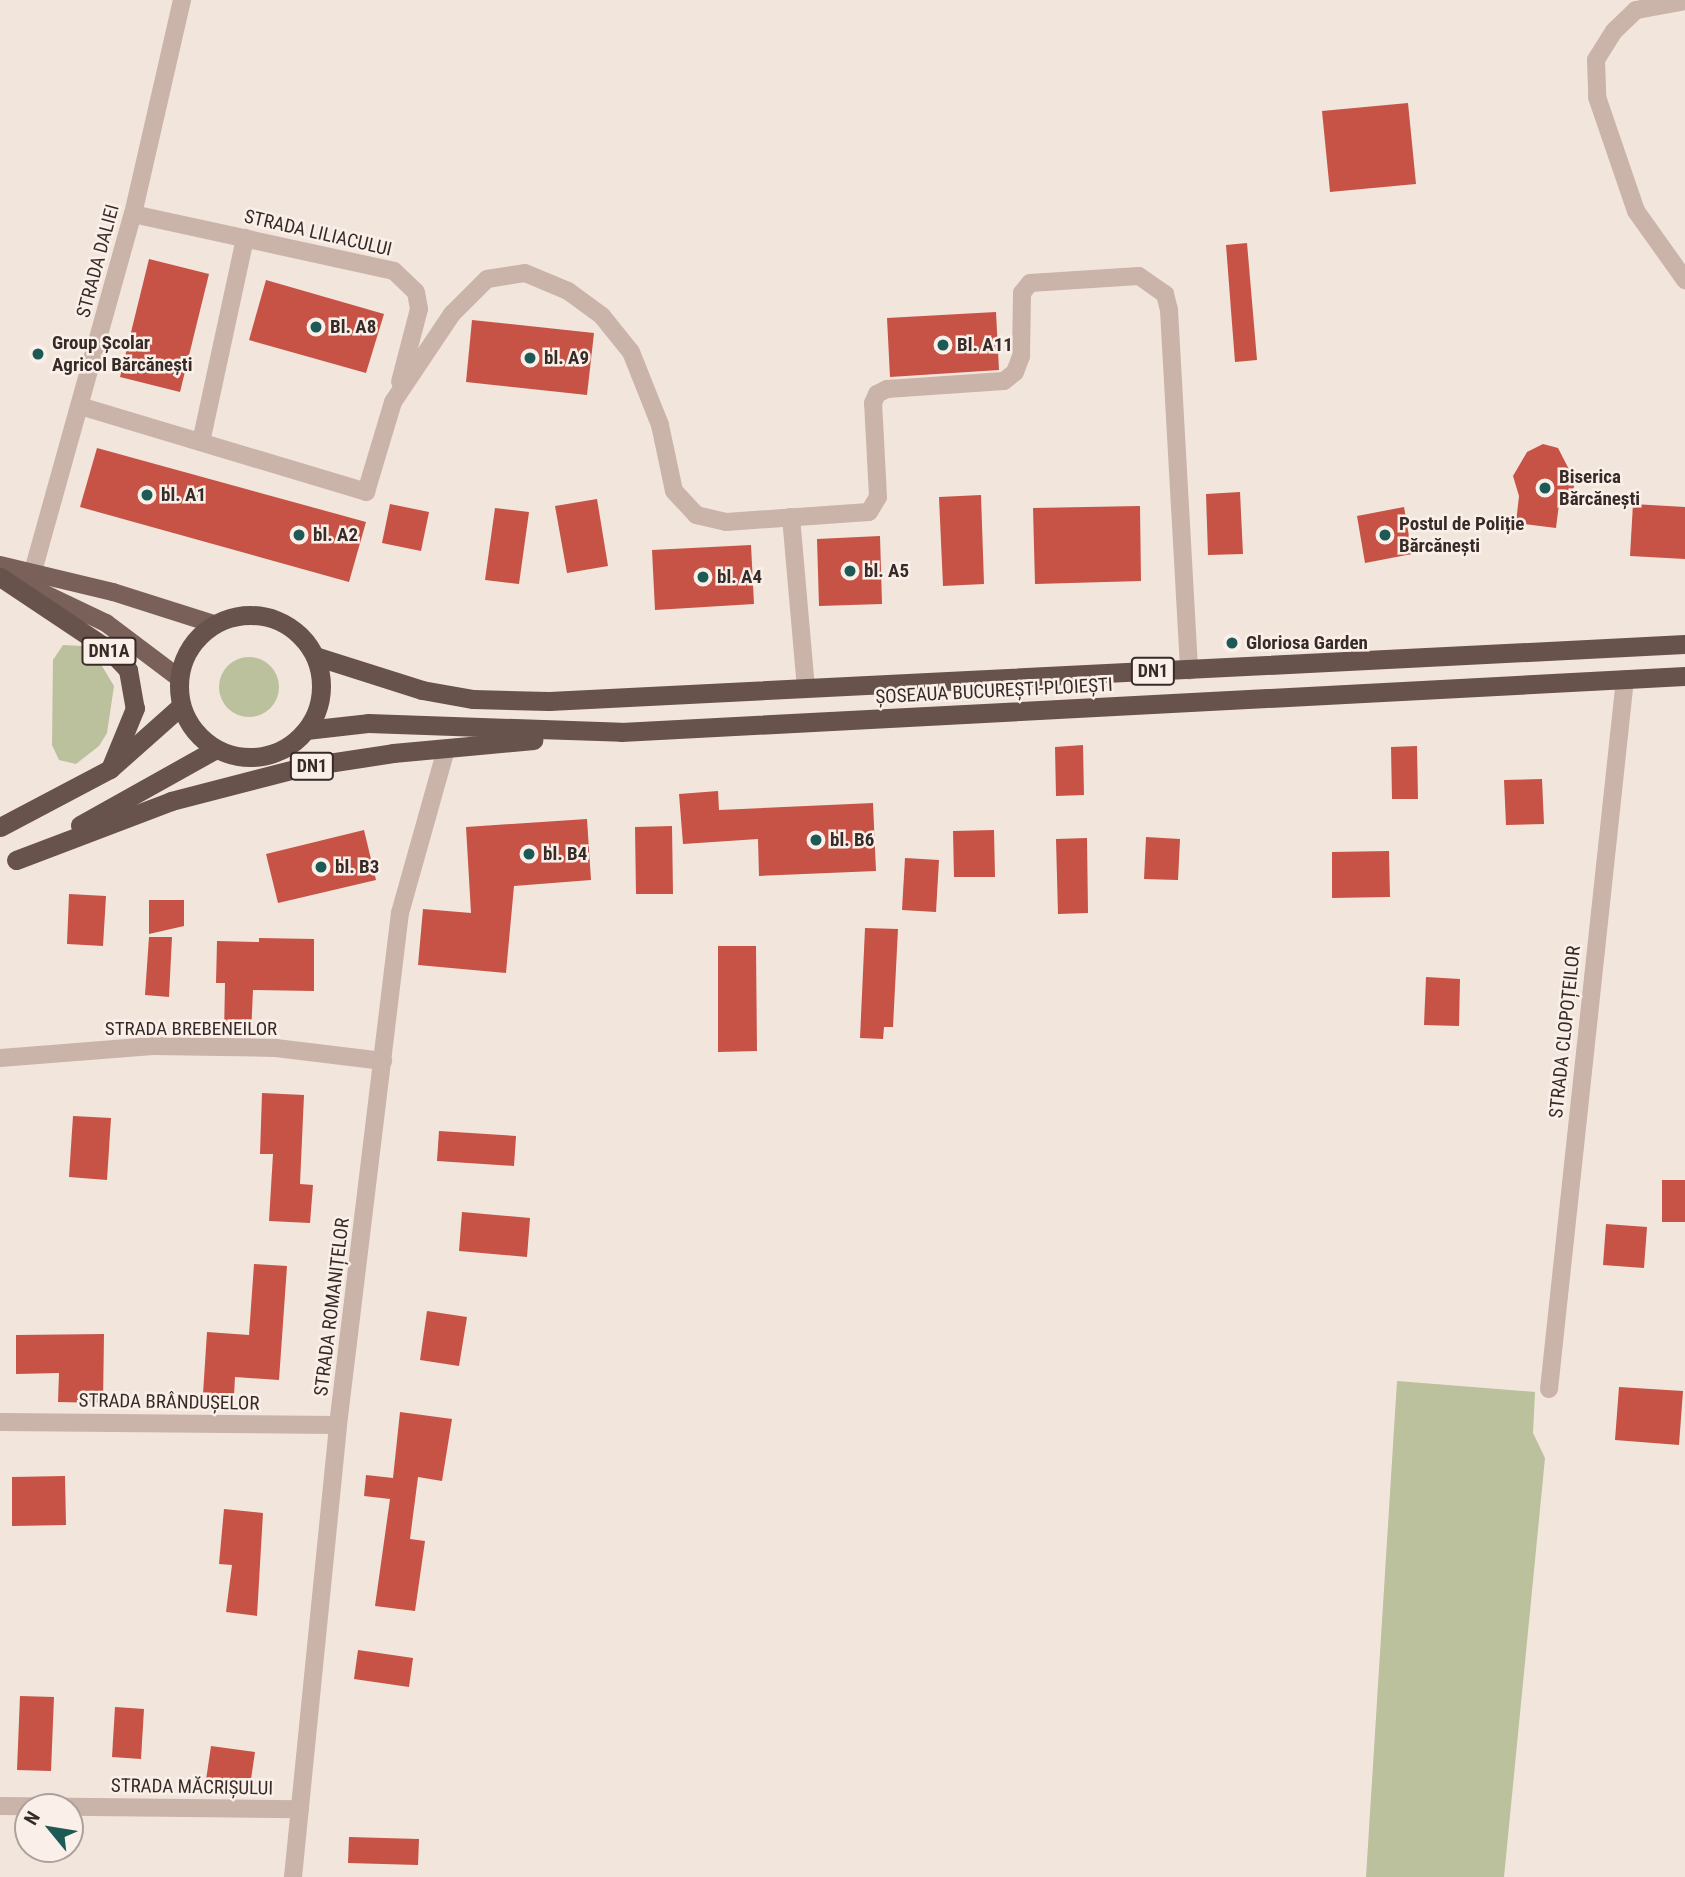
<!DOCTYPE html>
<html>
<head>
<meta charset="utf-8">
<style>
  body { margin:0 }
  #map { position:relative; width:1685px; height:1877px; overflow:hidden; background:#f2e5dc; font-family:"Roboto Condensed",sans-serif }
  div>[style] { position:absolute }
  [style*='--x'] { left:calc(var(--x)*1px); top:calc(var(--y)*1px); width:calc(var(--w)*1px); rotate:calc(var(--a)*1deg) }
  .green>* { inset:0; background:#bac19c }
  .round { border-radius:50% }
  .building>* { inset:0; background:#c65346 }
  .minor>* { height:18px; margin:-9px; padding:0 9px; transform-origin:9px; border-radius:9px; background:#cab3a8 }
  .primary>* { height:18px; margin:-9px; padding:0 9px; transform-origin:9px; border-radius:9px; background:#796059 }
  .trunk>* { height:19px; margin:-9.5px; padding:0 9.5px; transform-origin:9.5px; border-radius:9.5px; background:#68524c }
  .trunk>.ring { margin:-9.5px; padding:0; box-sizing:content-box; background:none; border:19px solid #68524c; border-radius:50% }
  .dots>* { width:19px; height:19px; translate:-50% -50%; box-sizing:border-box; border:4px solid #faf0e9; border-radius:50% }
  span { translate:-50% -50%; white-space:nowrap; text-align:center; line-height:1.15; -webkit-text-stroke:5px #faf0e9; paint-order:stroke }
  .shield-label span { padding:2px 5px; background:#faf0e9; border:2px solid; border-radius:5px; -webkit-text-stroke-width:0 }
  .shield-label { font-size:18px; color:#372b28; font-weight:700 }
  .street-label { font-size:19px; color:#372b28 }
  .poi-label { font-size:19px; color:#372b28; font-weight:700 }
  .left { translate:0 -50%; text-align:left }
  .north { position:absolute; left:14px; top:1793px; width:70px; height:70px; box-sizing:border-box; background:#faf0e9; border:2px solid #aca19c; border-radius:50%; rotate:300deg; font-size:19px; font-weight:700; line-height:28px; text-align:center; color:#372b28 }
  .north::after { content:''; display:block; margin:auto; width:24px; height:32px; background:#1d5955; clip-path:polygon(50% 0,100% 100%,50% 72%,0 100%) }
</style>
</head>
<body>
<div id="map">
  <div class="green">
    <div style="clip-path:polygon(63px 645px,82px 646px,99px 661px,114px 686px,107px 733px,99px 746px,76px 764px,59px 760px,52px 745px,53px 660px)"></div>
    <div class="round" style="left:219px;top:657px;width:60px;height:60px"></div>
    <div style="clip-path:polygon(1397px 1381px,1535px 1392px,1533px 1433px,1545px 1458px,1504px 1877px,1366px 1877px)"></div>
  </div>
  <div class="building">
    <div style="clip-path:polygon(1408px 103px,1416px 184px,1330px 192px,1322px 111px)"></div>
    <div style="clip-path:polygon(1247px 243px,1257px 360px,1235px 362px,1226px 245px)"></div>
    <div style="clip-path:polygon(149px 259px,209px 274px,180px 392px,120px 377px)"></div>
    <div style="clip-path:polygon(266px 280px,384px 314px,366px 373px,249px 340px)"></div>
    <div style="clip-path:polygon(996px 312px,999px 370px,890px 377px,887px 318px)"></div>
    <div style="clip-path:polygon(472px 320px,594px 333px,587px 395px,466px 382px)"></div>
    <div style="clip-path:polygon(1543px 444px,1558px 448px,1575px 481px,1573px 491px,1559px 504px,1556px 528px,1516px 523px,1519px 496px,1513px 476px,1527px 452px)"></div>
    <div style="clip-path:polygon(97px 448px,366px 522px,349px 582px,80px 507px)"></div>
    <div style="clip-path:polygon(1240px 492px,1243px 554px,1208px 555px,1206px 494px)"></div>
    <div style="clip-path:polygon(981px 495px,984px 584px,943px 586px,939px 497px)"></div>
    <div style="clip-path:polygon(597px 499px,608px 566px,567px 573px,555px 506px)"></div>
    <div style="clip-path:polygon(390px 504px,429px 512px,421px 551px,382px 543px)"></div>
    <div style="clip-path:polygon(1633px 504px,1685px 507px,1685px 559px,1630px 556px)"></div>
    <div style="clip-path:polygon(1140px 506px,1141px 581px,1035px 584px,1033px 508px)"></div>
    <div style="clip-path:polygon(1404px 507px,1412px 554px,1365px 563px,1357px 516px)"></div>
    <div style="clip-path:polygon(495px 508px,529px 512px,519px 584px,485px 580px)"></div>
    <div style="clip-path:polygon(880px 536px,882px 604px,819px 606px,817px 539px)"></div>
    <div style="clip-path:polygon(751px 545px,754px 604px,655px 610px,652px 550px)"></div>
    <div style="clip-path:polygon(1083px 745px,1084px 795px,1056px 796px,1055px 747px)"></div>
    <div style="clip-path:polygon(1417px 746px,1418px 799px,1392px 799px,1391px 747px)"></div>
    <div style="clip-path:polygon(1542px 779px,1544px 824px,1506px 825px,1504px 780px)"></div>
    <div style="clip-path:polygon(718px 791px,719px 810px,873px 803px,876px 871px,759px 876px,758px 839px,683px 844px,679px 794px)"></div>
    <div style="clip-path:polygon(587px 819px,591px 880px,514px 886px,506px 973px,418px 965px,423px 909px,471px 913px,466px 827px)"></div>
    <div style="clip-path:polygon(672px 826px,673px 894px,636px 894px,635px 827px)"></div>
    <div style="clip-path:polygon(364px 830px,376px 880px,278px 903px,266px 854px)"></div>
    <div style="clip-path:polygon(994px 830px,995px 877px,954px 877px,953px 831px)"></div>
    <div style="clip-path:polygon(1146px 837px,1180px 839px,1178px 880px,1144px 879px)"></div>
    <div style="clip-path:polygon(1087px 838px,1088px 913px,1058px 914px,1056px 839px)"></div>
    <div style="clip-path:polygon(1389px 851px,1390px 897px,1332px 898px,1332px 852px)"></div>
    <div style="clip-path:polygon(905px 858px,939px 860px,936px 912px,902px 910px)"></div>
    <div style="clip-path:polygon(69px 894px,106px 896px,103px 946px,67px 944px)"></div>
    <div style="clip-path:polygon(149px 900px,184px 900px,184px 926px,149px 934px)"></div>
    <div style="clip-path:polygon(865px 928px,898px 929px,893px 1027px,884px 1027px,883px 1039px,860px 1038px)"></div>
    <div style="clip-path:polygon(149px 937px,172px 937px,169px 997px,145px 995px)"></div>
    <div style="clip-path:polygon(259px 938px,314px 939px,314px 991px,253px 990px,251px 1036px,224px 1035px,225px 983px,216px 983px,217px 941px,259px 942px)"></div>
    <div style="clip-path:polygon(718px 946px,756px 946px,757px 1051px,718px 1052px)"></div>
    <div style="clip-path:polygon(1426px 977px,1460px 979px,1459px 1026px,1424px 1025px)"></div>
    <div style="clip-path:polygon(262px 1093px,304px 1095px,300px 1184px,313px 1185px,310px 1223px,269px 1221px,273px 1154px,260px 1154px)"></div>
    <div style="clip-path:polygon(73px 1116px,111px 1118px,107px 1180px,69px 1177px)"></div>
    <div style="clip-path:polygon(439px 1131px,516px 1136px,514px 1166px,437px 1161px)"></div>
    <div style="clip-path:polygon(1662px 1180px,1685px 1180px,1685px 1222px,1662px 1222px)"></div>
    <div style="clip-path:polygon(462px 1212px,530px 1218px,527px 1257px,459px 1251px)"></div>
    <div style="clip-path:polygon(1606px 1224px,1647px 1227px,1644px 1268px,1603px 1265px)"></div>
    <div style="clip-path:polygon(254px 1264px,287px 1266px,279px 1380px,235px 1377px,234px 1396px,203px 1394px,207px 1332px,249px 1335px)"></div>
    <div style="clip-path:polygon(427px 1311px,467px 1317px,459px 1366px,420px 1360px)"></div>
    <div style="clip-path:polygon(104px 1334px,103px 1403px,58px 1402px,59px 1373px,16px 1374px,16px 1335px)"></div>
    <div style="clip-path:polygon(1619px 1387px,1683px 1391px,1679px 1445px,1615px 1440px)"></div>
    <div style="clip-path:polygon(400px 1412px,452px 1419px,442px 1481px,418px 1477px,410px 1539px,425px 1541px,415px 1611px,375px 1606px,390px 1499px,364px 1496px,366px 1475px,393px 1478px)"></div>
    <div style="clip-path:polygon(65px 1476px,66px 1525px,12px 1526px,12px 1477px)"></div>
    <div style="clip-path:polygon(224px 1509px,263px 1513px,257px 1616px,226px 1612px,232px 1565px,219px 1564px)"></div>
    <div style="clip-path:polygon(358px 1650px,413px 1658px,409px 1687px,354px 1679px)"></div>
    <div style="clip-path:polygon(20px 1696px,54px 1697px,51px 1771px,17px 1770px)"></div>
    <div style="clip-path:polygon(115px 1707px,144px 1709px,141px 1759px,112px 1757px)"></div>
    <div style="clip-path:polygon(211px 1746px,255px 1752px,250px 1786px,206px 1780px)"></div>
    <div style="clip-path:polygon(349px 1837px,419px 1839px,418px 1865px,348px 1863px)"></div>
  </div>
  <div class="minor">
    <div style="--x:1685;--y:1;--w:50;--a:169.6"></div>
    <div style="--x:1636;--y:10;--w:30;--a:136"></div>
    <div style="--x:1614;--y:31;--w:34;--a:122"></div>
    <div style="--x:1596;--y:60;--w:37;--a:88"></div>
    <div style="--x:1597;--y:97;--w:120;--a:71.1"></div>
    <div style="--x:1636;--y:211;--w:85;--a:54.6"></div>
    <div style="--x:133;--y:214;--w:267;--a:12.3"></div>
    <div style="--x:394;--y:271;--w:30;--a:44"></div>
    <div style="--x:416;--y:292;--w:17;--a:80"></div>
    <div style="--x:419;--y:309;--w:75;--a:104.6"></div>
    <div style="--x:80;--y:406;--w:299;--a:16.7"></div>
    <div style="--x:366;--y:492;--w:94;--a:-73.3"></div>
    <div style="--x:393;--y:402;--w:106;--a:-56.2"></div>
    <div style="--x:452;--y:314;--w:49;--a:-45"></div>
    <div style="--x:487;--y:279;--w:38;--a:-9"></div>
    <div style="--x:525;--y:273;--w:47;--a:22.7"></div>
    <div style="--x:568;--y:291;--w:42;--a:36.3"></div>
    <div style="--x:602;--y:316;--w:46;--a:51.1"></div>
    <div style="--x:631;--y:352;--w:79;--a:68.3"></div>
    <div style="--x:660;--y:425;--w:67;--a:78"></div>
    <div style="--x:674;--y:491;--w:33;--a:47"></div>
    <div style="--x:696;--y:515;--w:31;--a:13"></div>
    <div style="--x:726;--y:522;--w:143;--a:-4"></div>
    <div style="--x:869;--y:512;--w:17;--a:-59"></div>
    <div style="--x:878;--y:497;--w:94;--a:-93"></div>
    <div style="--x:873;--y:403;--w:10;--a:-66"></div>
    <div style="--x:877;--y:394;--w:11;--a:-27"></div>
    <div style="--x:887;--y:389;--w:117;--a:-3.9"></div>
    <div style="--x:1004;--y:381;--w:14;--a:-39"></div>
    <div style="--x:1015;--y:372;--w:17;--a:-69"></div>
    <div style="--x:1021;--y:356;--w:63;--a:-89.1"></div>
    <div style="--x:1022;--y:293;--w:13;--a:-51"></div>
    <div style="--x:1030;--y:283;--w:109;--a:-3.7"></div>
    <div style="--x:1139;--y:276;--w:32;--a:35"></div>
    <div style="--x:1165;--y:294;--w:16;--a:76"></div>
    <div style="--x:1169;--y:310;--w:361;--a:86.8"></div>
    <div style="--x:201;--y:442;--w:209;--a:-77.8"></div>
    <div style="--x:791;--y:517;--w:171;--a:85"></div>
    <div style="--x:33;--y:571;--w:371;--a:-74.4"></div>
    <div style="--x:133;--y:214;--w:220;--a:-77.1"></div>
    <div style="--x:0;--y:1058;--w:153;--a:-4.5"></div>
    <div style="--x:153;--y:1046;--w:123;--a:0.9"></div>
    <div style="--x:276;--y:1048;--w:108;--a:6.9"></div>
    <div style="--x:1549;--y:1389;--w:714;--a:-83.89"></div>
    <div style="--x:0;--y:1422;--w:338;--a:0.5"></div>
    <div style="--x:0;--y:1806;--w:300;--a:0.6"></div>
    <div style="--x:293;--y:1877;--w:454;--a:-84.3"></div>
    <div style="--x:338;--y:1425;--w:516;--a:-83.1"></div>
    <div style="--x:400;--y:913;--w:170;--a:-74.3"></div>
  </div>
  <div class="primary">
    <div style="--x:0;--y:565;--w:116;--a:13.4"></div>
    <div style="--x:113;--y:592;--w:106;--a:17.6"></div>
    <div style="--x:16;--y:580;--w:100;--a:25.5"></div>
    <div style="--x:106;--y:623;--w:91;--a:37"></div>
  </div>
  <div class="trunk">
    <div style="--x:0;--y:577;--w:130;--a:33.7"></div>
    <div style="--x:108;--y:649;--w:29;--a:46"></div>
    <div style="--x:128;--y:670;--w:39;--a:80"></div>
    <div style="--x:135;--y:708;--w:66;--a:112.3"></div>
    <div class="ring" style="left:179px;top:615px;width:123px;height:123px"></div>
    <div style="--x:315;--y:656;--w:112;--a:17.6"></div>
    <div style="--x:422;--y:690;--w:52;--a:10"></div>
    <div style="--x:473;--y:699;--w:76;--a:1.5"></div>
    <div style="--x:549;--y:701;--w:1137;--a:-2.87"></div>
    <div style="--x:306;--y:730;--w:62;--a:-6.4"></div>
    <div style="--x:368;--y:723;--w:253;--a:2"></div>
    <div style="--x:621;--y:732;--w:1065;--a:-3.01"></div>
    <div style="--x:80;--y:825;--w:156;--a:-29.2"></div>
    <div style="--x:0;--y:827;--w:124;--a:-27.8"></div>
    <div style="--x:110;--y:769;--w:95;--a:-41.6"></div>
    <div style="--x:16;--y:860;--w:166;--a:-20.8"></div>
    <div style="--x:171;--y:801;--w:135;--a:-14.5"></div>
    <div style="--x:302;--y:767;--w:92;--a:-8.7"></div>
    <div style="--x:393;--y:753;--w:141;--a:-5.3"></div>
  </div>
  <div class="dots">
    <div style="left:316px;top:327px;background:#1d5955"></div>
    <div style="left:943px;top:345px;background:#1d5955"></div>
    <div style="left:38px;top:354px;background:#1d5955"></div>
    <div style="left:530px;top:358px;background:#1d5955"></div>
    <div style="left:1545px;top:488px;background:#1d5955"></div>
    <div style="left:147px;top:495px;background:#1d5955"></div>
    <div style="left:299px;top:535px;background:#1d5955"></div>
    <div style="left:1385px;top:535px;background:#1d5955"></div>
    <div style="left:850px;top:571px;background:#1d5955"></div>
    <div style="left:703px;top:577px;background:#1d5955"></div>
    <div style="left:1232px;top:643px;background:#1d5955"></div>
    <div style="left:816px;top:840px;background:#1d5955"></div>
    <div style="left:529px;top:854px;background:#1d5955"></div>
    <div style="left:321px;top:867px;background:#1d5955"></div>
  </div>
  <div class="shield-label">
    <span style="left:109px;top:651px">DN1A</span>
    <span style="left:1153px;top:671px">DN1</span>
    <span style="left:312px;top:766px">DN1</span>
  </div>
  <div class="street-label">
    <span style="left:318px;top:233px;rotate:13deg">STRADA LILIACULUI</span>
    <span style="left:98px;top:261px;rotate:-75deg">STRADA DALIEI</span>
    <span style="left:994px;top:691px;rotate:-3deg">ȘOSEAUA BUCUREȘTI-PLOIEȘTI</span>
    <span style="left:191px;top:1029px">STRADA BREBENEILOR</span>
    <span style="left:1565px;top:1032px;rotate:-84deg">STRADA CLOPOȚEILOR</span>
    <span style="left:332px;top:1307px;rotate:-83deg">STRADA ROMANIȚELOR</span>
    <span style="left:169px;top:1402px;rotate:1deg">STRADA BRÂNDUȘELOR</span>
    <span style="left:192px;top:1787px;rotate:1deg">STRADA MĂCRIȘULUI</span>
  </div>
  <div class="poi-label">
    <span class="left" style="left:330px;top:327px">Bl. A8</span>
    <span class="left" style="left:52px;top:354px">Group Școlar<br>Agricol Bărcănești</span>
    <span class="left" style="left:957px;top:345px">Bl. A11</span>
    <span class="left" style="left:544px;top:358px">bl. A9</span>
    <span class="left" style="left:1559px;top:488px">Biserica<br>Bărcănești</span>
    <span class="left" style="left:161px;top:495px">bl. A1</span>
    <span class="left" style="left:1399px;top:535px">Postul de Poliție<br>Bărcănești</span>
    <span class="left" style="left:313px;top:535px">bl. A2</span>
    <span class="left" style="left:864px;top:571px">bl. A5</span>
    <span class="left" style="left:717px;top:577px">bl. A4</span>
    <span class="left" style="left:1246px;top:643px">Gloriosa Garden</span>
    <span class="left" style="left:830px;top:840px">bl. B6</span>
    <span class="left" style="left:543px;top:854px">bl. B4</span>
    <span class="left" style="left:335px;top:867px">bl. B3</span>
  </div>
  <div class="north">N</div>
</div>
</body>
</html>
